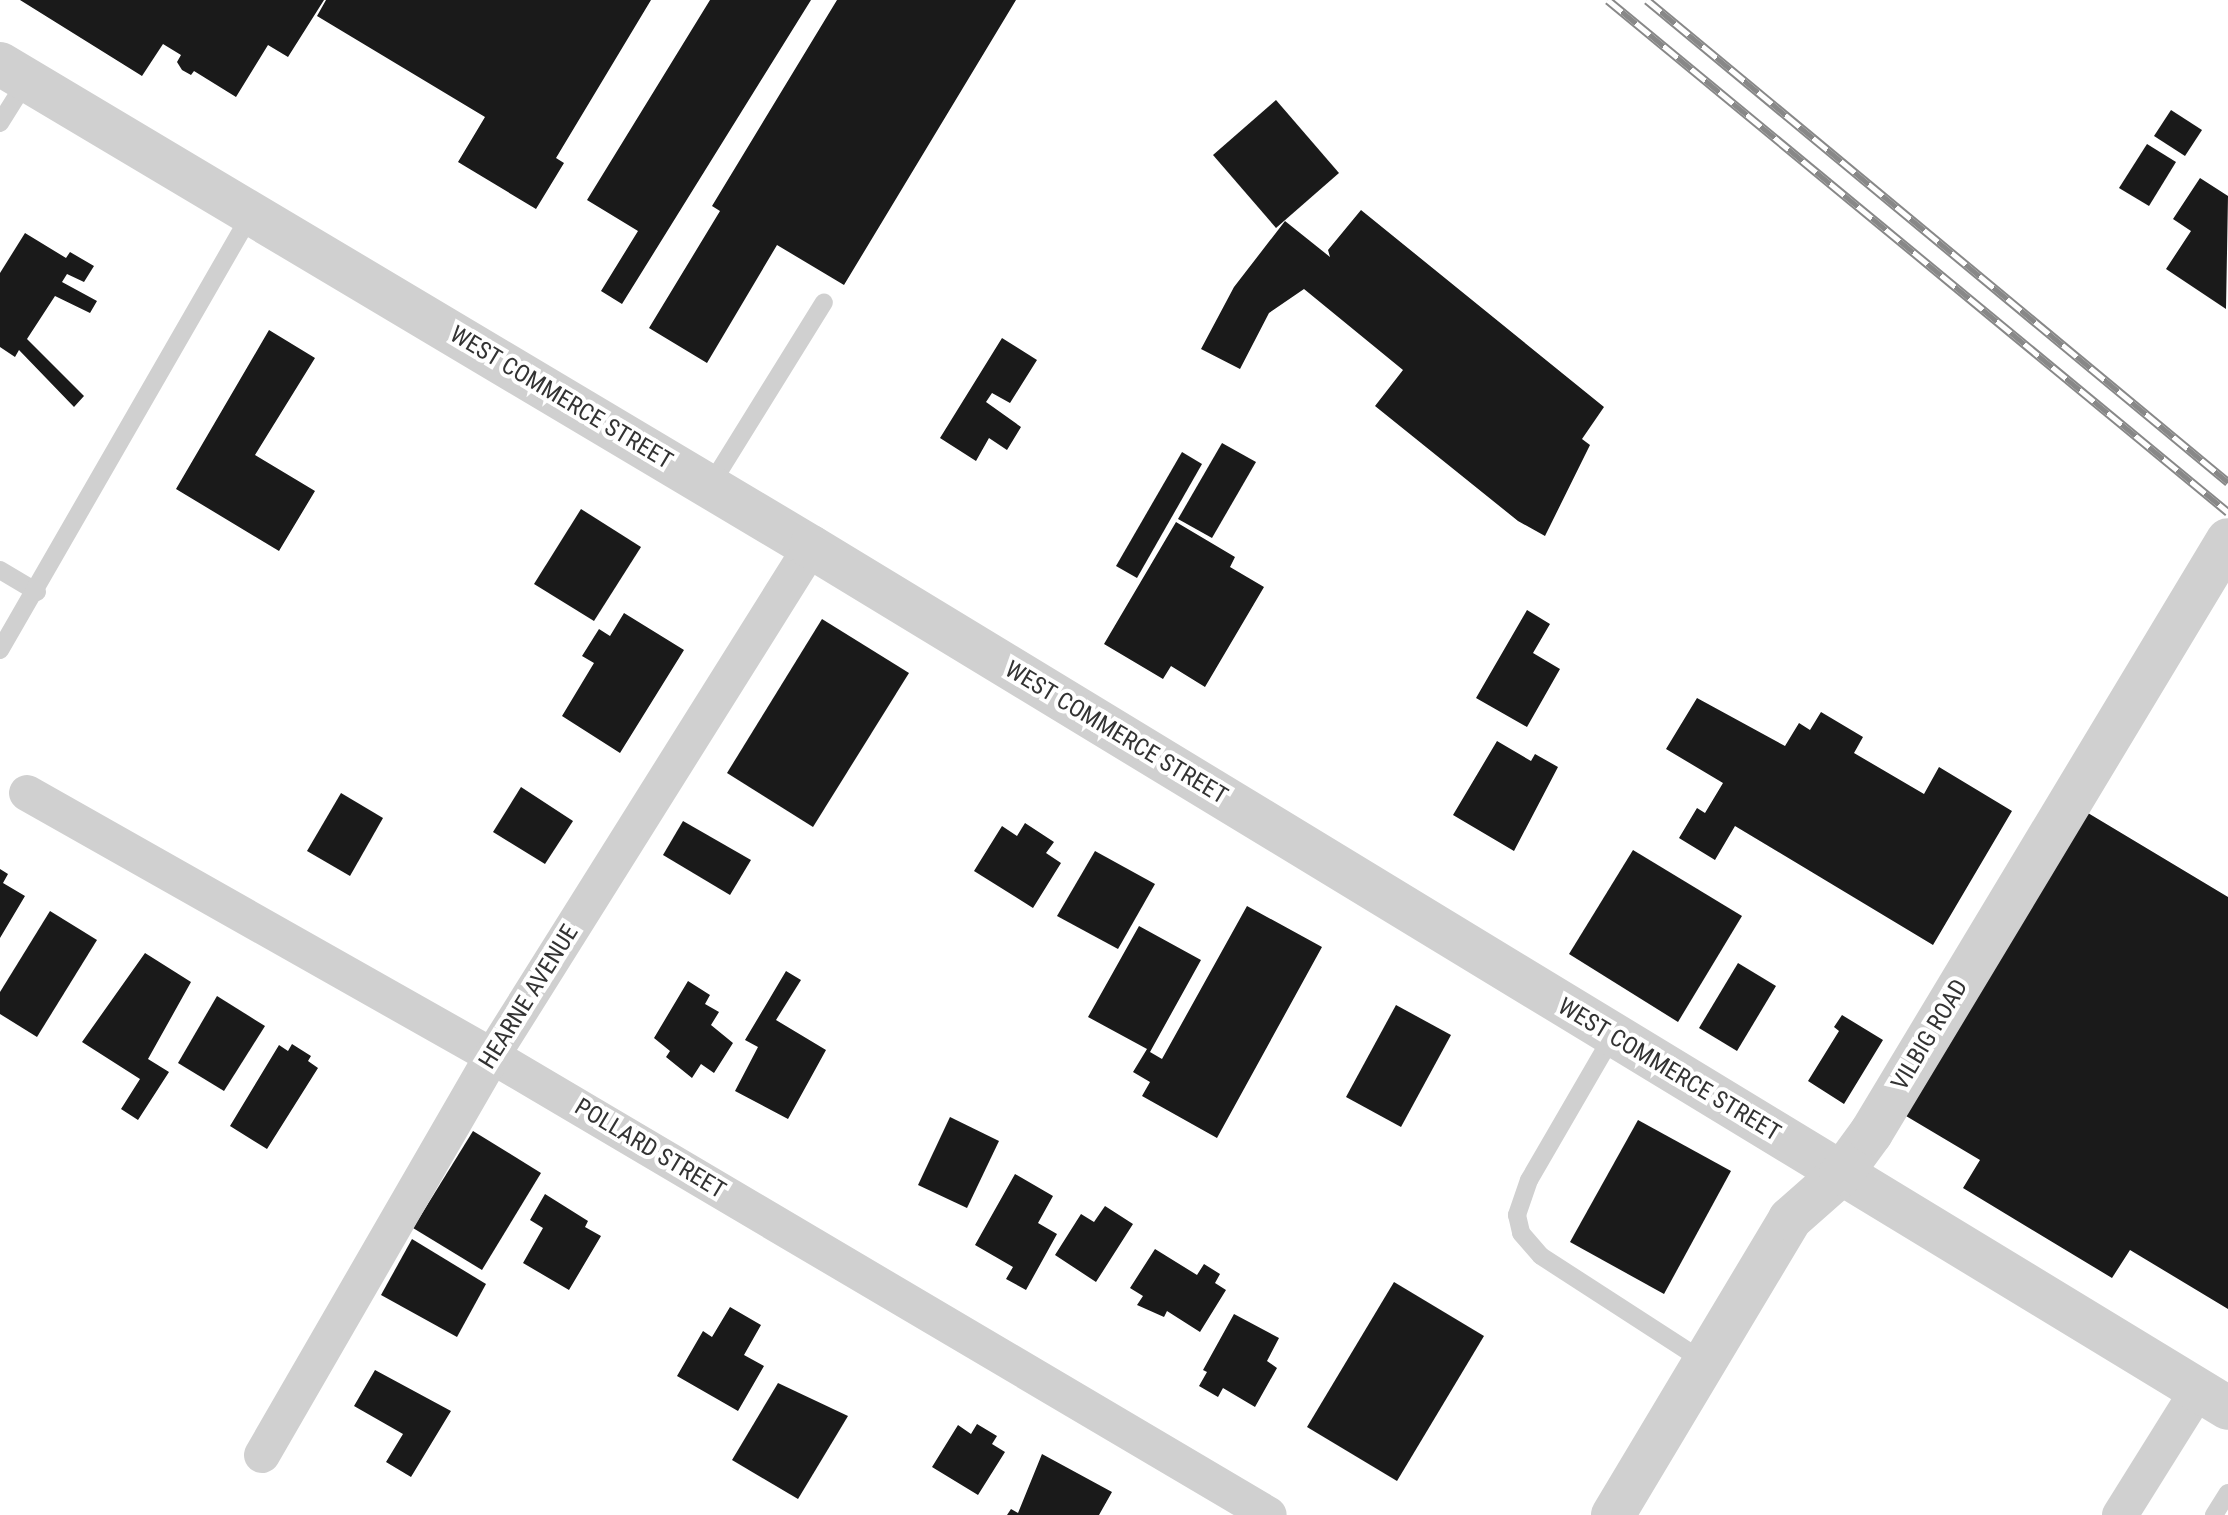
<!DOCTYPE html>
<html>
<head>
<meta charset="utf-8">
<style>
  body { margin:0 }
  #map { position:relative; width:2228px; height:1515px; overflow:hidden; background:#fff; font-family:"Roboto Condensed",sans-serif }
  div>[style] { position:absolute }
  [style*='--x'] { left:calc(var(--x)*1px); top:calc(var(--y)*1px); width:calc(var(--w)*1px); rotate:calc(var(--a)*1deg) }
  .building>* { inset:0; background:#1a1a1a }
  .service>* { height:18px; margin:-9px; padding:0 9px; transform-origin:9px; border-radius:9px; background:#d0d0d0 }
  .minor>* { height:36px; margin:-18px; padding:0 18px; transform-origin:18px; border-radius:18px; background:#d0d0d0 }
  .tertiary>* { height:44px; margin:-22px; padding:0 22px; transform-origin:22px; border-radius:22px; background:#d0d0d0 }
  .rail>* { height:9px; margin-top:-4.5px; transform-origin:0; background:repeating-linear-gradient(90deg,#fff 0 18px,#888 0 36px); box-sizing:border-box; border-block:2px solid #888 }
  span { translate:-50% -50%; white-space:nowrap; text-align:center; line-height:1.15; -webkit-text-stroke:8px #fff; paint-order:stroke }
  .street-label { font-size:24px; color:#333 }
</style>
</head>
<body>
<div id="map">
  <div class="building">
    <div style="clip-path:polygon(20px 0,324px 0,288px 57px,268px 45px,236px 97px,194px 71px,191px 75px,182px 70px,177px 62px,181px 55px,163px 44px,142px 76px)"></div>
    <div style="clip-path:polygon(326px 0,651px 0,556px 158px,564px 163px,536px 209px,458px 162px,485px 117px,317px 16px)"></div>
    <div style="clip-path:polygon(710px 0,811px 0,622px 304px,601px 291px,638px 231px,587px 200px)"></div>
    <div style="clip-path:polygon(837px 0,1016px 0,844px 285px,777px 245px,707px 363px,649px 328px,720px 211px,712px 206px)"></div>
    <div style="clip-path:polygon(1276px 100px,1339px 173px,1276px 228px,1213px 155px)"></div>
    <div style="clip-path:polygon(2171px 110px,2202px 130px,2185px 156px,2154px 136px)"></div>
    <div style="clip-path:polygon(2147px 144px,2176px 162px,2149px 206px,2119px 188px)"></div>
    <div style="clip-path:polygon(2200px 178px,2228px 196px,2226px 309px,2166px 269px,2191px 231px,2173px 219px)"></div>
    <div style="clip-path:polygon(1361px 210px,1604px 407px,1582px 439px,1590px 445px,1545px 536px,1518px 521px,1375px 406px,1403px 370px,1304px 289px,1269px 313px,1240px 369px,1201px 349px,1234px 287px,1285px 221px,1330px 257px,1328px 250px)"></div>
    <div style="clip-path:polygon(25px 233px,66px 258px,70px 252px,94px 266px,84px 282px,67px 274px,62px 282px,97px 301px,90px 313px,55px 296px,27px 339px,84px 396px,74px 407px,19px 350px,15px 357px,0 347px,0 273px)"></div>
    <div style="clip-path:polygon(269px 330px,315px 358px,255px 455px,315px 491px,279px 551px,176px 489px)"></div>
    <div style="clip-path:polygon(1002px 338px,1037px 360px,1010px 403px,992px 393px,986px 402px,1021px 427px,1007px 450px,989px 438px,976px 461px,940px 438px)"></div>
    <div style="clip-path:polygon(1222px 443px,1256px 462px,1212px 538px,1178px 519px)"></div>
    <div style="clip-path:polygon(1182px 452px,1202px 464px,1137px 578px,1116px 566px)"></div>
    <div style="clip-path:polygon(581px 509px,641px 547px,594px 621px,534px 584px)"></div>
    <div style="clip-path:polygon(1176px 522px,1235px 557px,1230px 567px,1264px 587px,1205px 687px,1171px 666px,1163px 679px,1104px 644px)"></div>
    <div style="clip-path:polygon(1527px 610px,1550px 624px,1533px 653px,1560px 669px,1527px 727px,1476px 698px)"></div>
    <div style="clip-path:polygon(624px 613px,684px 650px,620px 753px,562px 716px,594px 663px,582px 656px,599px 629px,610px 636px)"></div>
    <div style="clip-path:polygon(822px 619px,909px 673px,813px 827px,727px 773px)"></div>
    <div style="clip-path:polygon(1697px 698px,1785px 746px,1799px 723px,1810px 730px,1821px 712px,1863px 737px,1854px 753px,1924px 794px,1939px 767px,2012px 811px,1933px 945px,1735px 826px,1715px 860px,1679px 838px,1697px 808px,1705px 813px,1723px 783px,1666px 749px)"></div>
    <div style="clip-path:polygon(1497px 741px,1531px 761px,1535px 754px,1558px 767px,1514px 851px,1453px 815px)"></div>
    <div style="clip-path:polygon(521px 787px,573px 821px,545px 864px,493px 832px)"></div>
    <div style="clip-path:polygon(341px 793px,383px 818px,350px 876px,307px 851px)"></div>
    <div style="clip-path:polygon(2088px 813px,2228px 897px,2228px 1309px,2130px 1250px,2112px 1278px,1963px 1188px,1980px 1160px,1906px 1116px)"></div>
    <div style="clip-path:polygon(683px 821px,751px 860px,730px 895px,663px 855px)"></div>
    <div style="clip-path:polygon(1025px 823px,1054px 842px,1046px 853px,1061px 863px,1033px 908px,974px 871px,1002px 826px,1017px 836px)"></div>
    <div style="clip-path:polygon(1633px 850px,1742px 916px,1678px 1022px,1569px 954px)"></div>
    <div style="clip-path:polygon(1095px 851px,1155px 884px,1118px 949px,1057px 916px)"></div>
    <div style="clip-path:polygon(0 869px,8px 874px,3px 883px,25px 896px,0 938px)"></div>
    <div style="clip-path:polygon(1247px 906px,1322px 947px,1217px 1138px,1142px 1096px,1150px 1082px,1133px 1072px,1147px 1049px,1088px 1017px,1139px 926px,1201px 960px,1150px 1052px,1162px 1059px)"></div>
    <div style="clip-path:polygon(50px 911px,97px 940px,37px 1037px,0 1014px,0 992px)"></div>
    <div style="clip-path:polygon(145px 953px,191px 982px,148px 1059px,169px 1072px,138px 1120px,121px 1109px,140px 1079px,82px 1042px)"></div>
    <div style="clip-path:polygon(1738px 963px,1776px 986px,1737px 1051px,1699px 1028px)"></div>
    <div style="clip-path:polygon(786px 971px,801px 980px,776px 1020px,826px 1050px,788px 1119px,735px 1091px,758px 1047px,745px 1040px)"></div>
    <div style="clip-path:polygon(688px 981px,710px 995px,705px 1004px,719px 1012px,711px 1025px,733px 1043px,714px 1073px,701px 1064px,692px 1078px,666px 1057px,670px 1051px,654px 1038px)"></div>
    <div style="clip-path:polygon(217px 996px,265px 1026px,224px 1091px,178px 1063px)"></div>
    <div style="clip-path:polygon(1396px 1005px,1451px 1035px,1401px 1127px,1346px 1097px)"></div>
    <div style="clip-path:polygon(1842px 1015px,1883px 1040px,1844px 1104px,1808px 1081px,1839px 1031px,1834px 1027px)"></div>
    <div style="clip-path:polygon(292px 1044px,311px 1056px,308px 1061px,318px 1068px,267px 1149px,230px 1126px,279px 1045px,288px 1051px)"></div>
    <div style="clip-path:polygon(950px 1117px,999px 1141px,967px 1208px,918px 1185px)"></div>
    <div style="clip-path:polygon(1638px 1120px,1731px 1171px,1664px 1294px,1570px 1242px)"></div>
    <div style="clip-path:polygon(473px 1131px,541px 1173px,482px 1270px,413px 1228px)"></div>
    <div style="clip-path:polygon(1015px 1174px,1053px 1196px,1038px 1223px,1057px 1234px,1026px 1290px,1006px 1279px,1013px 1267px,975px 1245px)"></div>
    <div style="clip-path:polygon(545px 1194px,588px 1221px,585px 1227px,601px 1236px,569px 1290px,523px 1263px,543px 1228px,530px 1220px)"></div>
    <div style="clip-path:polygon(1105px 1206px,1133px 1224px,1096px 1282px,1055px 1255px,1081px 1214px,1094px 1222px)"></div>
    <div style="clip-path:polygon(412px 1239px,486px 1284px,457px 1337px,381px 1295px)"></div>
    <div style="clip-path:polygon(1155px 1249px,1197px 1275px,1204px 1264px,1220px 1274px,1215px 1283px,1226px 1290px,1200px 1332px,1167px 1311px,1164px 1317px,1137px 1305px,1143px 1296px,1130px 1288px)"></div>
    <div style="clip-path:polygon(1394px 1282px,1484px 1336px,1397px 1481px,1307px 1427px)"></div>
    <div style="clip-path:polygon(730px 1307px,761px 1325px,744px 1355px,764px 1366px,738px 1411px,677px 1376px,703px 1331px,712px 1337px)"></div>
    <div style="clip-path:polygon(1234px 1314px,1279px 1338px,1267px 1361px,1277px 1368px,1255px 1407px,1223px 1388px,1218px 1397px,1199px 1386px,1207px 1372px,1203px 1370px)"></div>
    <div style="clip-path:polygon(375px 1370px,451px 1411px,411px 1477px,386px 1462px,403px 1434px,354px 1406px)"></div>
    <div style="clip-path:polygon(778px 1383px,848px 1416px,798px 1499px,732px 1460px)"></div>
    <div style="clip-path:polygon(977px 1424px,997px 1436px,992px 1444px,1005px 1452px,978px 1495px,932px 1467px,958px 1425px,971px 1434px)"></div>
    <div style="clip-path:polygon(1042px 1454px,1112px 1492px,1099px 1515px,1007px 1515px,1011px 1509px,1018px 1513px)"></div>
  </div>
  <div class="service">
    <div style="--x:0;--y:123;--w:51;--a:-57.9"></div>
    <div style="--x:710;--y:486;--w:216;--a:-58.2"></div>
    <div style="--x:0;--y:570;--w:43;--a:30.7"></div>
    <div style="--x:0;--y:650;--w:503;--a:-60.07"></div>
    <div style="--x:1612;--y:1037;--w:165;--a:120.1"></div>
    <div style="--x:1529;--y:1180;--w:37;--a:109"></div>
    <div style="--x:1517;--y:1215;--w:18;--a:77"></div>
    <div style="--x:1521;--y:1233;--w:30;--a:49"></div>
    <div style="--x:1541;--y:1256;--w:193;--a:32.9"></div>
    <div style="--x:2214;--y:1515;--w:26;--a:-58"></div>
  </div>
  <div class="minor">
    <div style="--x:27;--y:793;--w:534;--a:29.49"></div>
    <div style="--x:492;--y:1056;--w:902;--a:30.57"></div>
    <div style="--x:262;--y:1455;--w:461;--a:-60"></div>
    <div style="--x:492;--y:1056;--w:601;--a:-57.92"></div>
    <div style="--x:2120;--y:1515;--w:147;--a:-58"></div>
  </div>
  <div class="tertiary">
    <div style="--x:0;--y:64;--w:944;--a:30.78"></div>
    <div style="--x:811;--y:547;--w:1658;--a:31.28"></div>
    <div style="--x:1613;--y:1515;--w:345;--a:-59.1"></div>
    <div style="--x:1790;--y:1219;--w:68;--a:-41.4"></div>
    <div style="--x:1841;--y:1174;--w:51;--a:-53.8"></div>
    <div style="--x:1871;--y:1133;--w:692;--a:-58.95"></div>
  </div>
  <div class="rail">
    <div style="--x:1608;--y:0;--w:804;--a:39.55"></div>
    <div style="--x:1647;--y:0;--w:755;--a:39.68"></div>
  </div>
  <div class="street-label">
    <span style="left:561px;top:398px;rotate:31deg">WEST COMMERCE STREET</span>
    <span style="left:1116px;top:733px;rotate:31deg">WEST COMMERCE STREET</span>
    <span style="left:529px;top:997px;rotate:-58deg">HEARNE AVENUE</span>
    <span style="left:1930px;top:1035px;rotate:-59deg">VILBIG ROAD</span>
    <span style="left:1669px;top:1070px;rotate:31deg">WEST COMMERCE STREET</span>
    <span style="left:650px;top:1149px;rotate:31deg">POLLARD STREET</span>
  </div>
</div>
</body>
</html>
